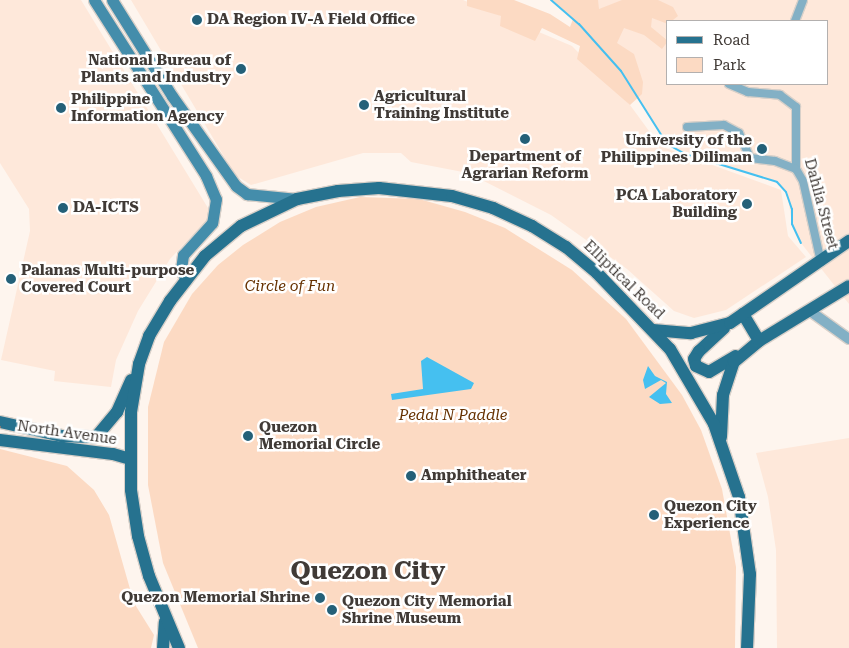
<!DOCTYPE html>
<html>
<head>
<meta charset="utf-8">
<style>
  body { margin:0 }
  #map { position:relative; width:849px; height:648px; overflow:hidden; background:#fef5ee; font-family:"Roboto Serif",serif }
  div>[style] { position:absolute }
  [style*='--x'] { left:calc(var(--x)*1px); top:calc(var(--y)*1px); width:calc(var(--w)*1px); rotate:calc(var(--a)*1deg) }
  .built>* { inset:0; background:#fee8da }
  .green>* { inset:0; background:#fcdac3 }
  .water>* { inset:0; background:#45c0f0 }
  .stream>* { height:2px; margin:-1px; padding:0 1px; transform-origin:1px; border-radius:1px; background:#45c0f0 }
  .roads { filter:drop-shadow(1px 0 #d8d0c9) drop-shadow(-1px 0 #d8d0c9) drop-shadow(0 1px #d8d0c9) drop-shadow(0 -1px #d8d0c9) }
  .minor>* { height:8px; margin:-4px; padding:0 4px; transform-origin:4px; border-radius:4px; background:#83b0c5 }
  .tertiary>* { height:10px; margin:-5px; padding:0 5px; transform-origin:5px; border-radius:5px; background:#83b0c5 }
  .secondary>* { height:11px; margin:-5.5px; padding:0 5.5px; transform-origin:5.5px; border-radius:5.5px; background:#448dab }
  .primary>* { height:12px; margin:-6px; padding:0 6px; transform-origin:6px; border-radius:6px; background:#26728f }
  .rail>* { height:2px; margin-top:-1px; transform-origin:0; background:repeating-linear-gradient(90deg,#7e7772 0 2.5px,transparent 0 7.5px) }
  .dots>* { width:14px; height:14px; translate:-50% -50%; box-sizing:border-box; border:2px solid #fff; border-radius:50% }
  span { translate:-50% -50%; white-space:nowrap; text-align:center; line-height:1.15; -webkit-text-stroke:5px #fff; paint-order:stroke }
  .poi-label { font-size:15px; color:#403a36; font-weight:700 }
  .left { translate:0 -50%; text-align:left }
  .right { translate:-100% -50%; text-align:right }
  .street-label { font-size:15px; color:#403a36 }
  .park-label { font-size:15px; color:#663100; font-style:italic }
  .town-label { font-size:25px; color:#403a36; font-weight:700 }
  .legend { position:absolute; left:666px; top:20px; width:162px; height:65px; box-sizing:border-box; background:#fff; border:1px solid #b3b0af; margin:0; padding:6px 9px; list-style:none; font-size:15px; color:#403a36 }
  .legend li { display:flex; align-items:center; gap:10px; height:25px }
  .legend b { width:25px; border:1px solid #b3b0af }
</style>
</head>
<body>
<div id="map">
  <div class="built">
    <div style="clip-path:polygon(0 0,81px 0,208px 208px,208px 219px,170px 259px,138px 311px,116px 360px,111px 387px,54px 381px,55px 371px,1px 360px,30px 231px,29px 209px,0 163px)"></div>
    <div style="clip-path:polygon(131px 0,463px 0,572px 46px,630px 105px,660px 146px,781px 190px,788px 236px,806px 257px,726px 310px,694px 318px,674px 311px,627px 269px,551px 215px,468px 173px,411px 162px,401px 153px,363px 153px,251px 185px,235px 175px)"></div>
    <div style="clip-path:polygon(evenodd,551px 0,849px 0,849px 304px,801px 243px,792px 224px,787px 192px,777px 182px,683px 153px,667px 144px,621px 71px,579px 24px,551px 0,668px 21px,828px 21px,828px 84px,668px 84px,668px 21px)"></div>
    <div style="clip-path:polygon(849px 438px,849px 648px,777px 648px,776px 550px,768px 497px,756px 453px)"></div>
  </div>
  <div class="green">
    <div style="clip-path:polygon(467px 0,514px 0,550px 14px,570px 27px,573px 19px,551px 0,598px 0,599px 9px,622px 0,658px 0,673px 7px,678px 16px,668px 24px,652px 18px,651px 27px,668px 41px,662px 49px,644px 35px,624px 28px,617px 43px,634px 54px,643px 82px,642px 94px,630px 105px,577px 59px,580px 46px,542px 28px,535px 41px,500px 26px,501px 16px,467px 6px)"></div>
    <div style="clip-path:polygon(360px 197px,419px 199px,465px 212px,505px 228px,572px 270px,626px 319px,682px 395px,701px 430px,722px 489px,736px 567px,735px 648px,198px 648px,163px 563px,148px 485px,148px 407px,164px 342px,192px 294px,218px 265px,243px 245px,280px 222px,316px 207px)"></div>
    <div style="clip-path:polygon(0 449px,67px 466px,94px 490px,109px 515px,134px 603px,154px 635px,151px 648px,0 648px)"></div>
  </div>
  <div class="water">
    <div style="clip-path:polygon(427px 357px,474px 383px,471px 389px,392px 400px,391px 394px,423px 389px,421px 361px)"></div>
    <div style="clip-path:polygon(648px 366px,655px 376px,667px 382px,666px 394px,672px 403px,660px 404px,649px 397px,666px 383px,661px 380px,645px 389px,643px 380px)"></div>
  </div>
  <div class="stream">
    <div style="--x:551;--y:0;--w:37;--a:41"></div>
    <div style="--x:579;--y:24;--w:63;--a:48.2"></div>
    <div style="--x:621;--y:71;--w:86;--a:57.8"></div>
    <div style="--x:667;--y:144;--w:18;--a:29"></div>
    <div style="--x:683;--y:153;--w:98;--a:17.1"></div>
    <div style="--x:777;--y:182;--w:13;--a:48"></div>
    <div style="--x:786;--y:192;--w:18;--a:71"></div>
    <div style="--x:792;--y:209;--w:15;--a:90"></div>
    <div style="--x:792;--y:224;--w:21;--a:65"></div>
  </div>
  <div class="roads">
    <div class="minor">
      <div style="--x:795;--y:21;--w:22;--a:-69"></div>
      <div style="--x:729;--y:84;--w:21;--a:23"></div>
      <div style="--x:748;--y:92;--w:32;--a:5"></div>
      <div style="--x:780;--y:95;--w:20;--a:37"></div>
      <div style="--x:796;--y:107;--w:62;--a:90"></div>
      <div style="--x:796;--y:169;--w:14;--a:60"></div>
      <div style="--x:803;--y:181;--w:83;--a:77.5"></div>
      <div style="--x:687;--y:127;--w:37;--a:-3"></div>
      <div style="--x:724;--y:125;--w:17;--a:28"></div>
      <div style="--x:739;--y:133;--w:27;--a:66"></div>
      <div style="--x:750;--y:158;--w:25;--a:7"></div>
      <div style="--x:775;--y:161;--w:22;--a:21"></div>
    </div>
    <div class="tertiary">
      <div style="--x:810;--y:311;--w:48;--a:35.7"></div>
    </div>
    <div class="secondary">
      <div style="--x:94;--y:0;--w:209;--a:57.5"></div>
      <div style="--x:206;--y:176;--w:25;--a:67"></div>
      <div style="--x:216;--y:199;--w:24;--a:99"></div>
      <div style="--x:212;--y:223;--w:43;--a:132.2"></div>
      <div style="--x:183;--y:255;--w:15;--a:98"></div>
      <div style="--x:181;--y:270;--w:11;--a:63"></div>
      <div style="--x:112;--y:0;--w:113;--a:58"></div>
      <div style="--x:172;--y:96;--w:110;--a:54.6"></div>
      <div style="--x:236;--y:186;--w:14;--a:36"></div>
      <div style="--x:247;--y:194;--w:50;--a:5.7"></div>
    </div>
    <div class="primary">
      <div style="--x:743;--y:314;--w:31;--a:59"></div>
      <div style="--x:724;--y:328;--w:34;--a:137"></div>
      <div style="--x:699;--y:351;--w:9;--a:122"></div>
      <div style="--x:694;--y:359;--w:7;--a:74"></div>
      <div style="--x:696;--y:366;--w:14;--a:25"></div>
      <div style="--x:709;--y:372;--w:31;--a:-31"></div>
      <div style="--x:653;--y:330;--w:38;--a:5"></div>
      <div style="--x:691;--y:333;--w:40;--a:-14.4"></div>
      <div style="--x:730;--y:323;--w:145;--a:-34.6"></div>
      <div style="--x:0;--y:422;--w:64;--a:12.7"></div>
      <div style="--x:62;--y:436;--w:34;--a:2"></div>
      <div style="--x:96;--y:437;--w:33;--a:-50"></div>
      <div style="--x:117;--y:412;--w:35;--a:-66"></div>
      <div style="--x:721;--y:437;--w:42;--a:-87.3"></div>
      <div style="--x:723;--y:395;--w:35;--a:-72"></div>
      <div style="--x:734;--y:362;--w:33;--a:-40"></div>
      <div style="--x:759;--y:341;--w:105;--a:-31.4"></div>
      <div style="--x:0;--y:440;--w:114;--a:7.1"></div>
      <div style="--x:113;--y:454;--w:18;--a:16"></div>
      <div style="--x:163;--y:648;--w:26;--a:-86"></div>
      <div style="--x:179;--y:648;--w:78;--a:-112.6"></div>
      <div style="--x:149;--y:576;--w:41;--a:-105.4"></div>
      <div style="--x:138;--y:536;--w:47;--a:-98.7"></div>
      <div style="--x:131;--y:490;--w:78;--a:-90"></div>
      <div style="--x:131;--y:412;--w:49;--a:-80.5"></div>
      <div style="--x:139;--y:364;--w:30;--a:-70"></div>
      <div style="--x:149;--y:336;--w:41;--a:-59"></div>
      <div style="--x:170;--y:301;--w:57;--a:-52.1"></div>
      <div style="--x:205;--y:256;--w:47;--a:-39.8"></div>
      <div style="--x:241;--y:226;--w:62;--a:-25.7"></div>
      <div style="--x:297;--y:199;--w:42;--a:-11"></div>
      <div style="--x:338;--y:191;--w:41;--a:-4.2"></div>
      <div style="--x:379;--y:188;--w:73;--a:6.3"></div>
      <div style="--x:452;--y:196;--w:43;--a:16.3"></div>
      <div style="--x:493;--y:208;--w:43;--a:24.8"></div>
      <div style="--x:532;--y:226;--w:40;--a:32"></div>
      <div style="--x:566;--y:247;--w:40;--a:40"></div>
      <div style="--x:597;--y:273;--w:105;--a:46.2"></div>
      <div style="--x:670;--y:349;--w:87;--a:59.6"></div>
      <div style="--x:714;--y:424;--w:77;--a:71.1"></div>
      <div style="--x:739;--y:497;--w:78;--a:81.9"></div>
      <div style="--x:750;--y:574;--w:74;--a:92.3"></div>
    </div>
  </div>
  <div class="rail">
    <div style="--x:0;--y:427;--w:1;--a:0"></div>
  </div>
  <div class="dots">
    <div style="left:197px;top:20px;background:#246078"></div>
    <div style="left:241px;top:69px;background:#246078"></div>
    <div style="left:364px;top:105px;background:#246078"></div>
    <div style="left:61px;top:108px;background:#246078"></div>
    <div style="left:525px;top:139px;background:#246078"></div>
    <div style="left:762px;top:149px;background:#246078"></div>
    <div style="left:747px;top:204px;background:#246078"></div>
    <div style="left:63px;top:208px;background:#246078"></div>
    <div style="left:11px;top:279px;background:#246078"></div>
    <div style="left:248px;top:436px;background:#246078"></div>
    <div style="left:411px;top:476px;background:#246078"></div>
    <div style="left:654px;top:515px;background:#246078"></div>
    <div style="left:320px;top:598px;background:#246078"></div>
    <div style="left:332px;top:610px;background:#246078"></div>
  </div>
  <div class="poi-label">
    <span class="left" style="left:207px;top:20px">DA Region IV-A Field Office</span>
    <span class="right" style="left:231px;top:69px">National Bureau of<br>Plants and Industry</span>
    <span class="left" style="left:374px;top:105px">Agricultural<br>Training Institute</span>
    <span class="left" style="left:71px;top:108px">Philippine<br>Information Agency</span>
    <span class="right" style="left:752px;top:149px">University of the<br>Philippines Diliman</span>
    <span style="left:525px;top:165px">Department of<br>Agrarian Reform</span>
    <span class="right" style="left:737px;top:204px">PCA Laboratory<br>Building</span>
    <span class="left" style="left:73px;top:208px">DA-ICTS</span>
    <span class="left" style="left:21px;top:279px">Palanas Multi-purpose<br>Covered Court</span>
    <span class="left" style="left:259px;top:436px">Quezon<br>Memorial Circle</span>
    <span class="left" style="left:421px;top:476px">Amphitheater</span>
    <span class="left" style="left:664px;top:515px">Quezon City<br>Experience</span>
    <span class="right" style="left:310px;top:598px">Quezon Memorial Shrine</span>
    <span class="left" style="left:342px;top:610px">Quezon City Memorial<br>Shrine Museum</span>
  </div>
  <div class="street-label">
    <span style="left:821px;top:204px;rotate:75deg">Dahlia Street</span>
    <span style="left:624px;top:280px;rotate:44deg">Elliptical Road</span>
    <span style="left:67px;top:433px;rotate:8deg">North Avenue</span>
  </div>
  <div class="park-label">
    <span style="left:290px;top:287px">Circle of Fun</span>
    <span style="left:453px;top:416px">Pedal N Paddle</span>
  </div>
  <div class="town-label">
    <span style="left:368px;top:571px">Quezon City</span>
  </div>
  <ul class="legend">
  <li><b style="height:6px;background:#26728f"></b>Road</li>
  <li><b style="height:14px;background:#fcdac3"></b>Park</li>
  </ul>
</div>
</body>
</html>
